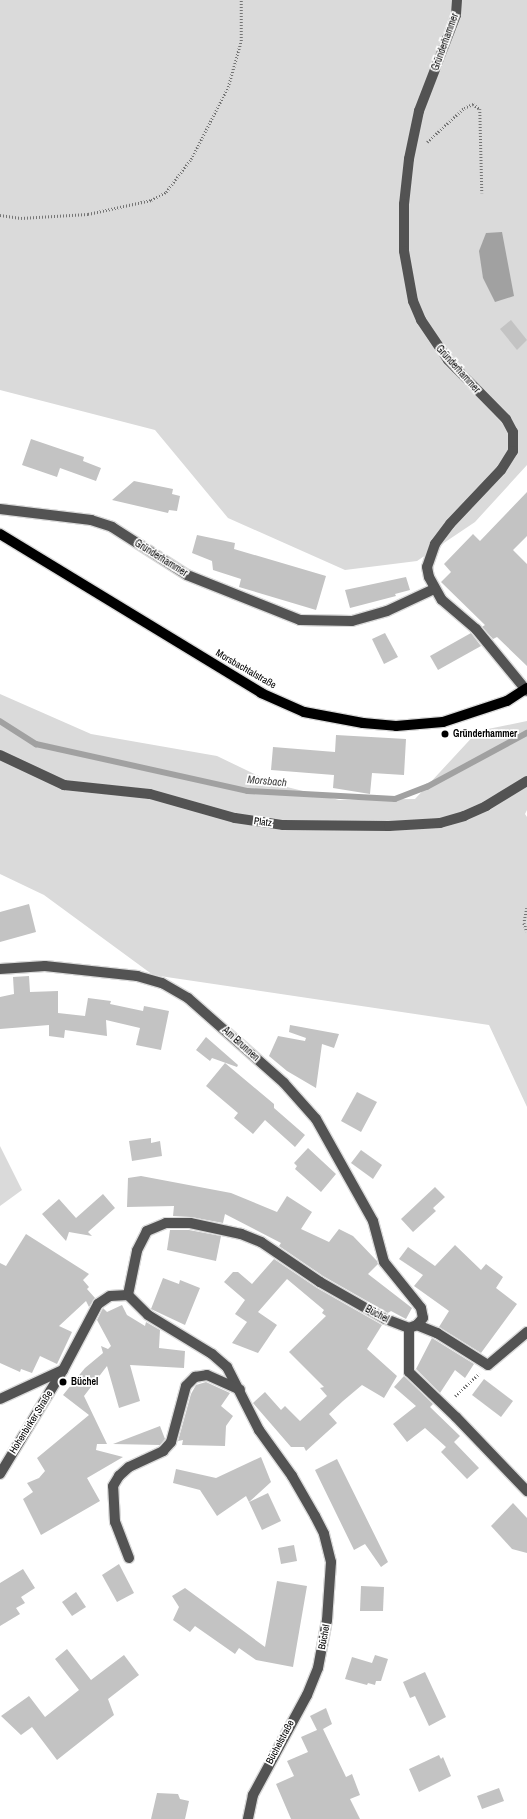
<!DOCTYPE html>
<html>
<head>
<meta charset="utf-8">
<style>
  body { margin:0 }
  #map { position:relative; width:527px; height:1819px; overflow:hidden; background:#fff; font-family:"Archivo Narrow",sans-serif }
  div>[style] { position:absolute }
  [style*='--x'] { left:calc(var(--x)*1px); top:calc(var(--y)*1px); width:calc(var(--w)*1px); rotate:calc(var(--a)*1deg) }
  .green>* { inset:0; background:#dadada }
  .water>* { inset:0; background:#a1a1a1 }
  .stream>* { height:5.5px; margin:-2.75px; padding:0 2.75px; transform-origin:2.75px; border-radius:2.75px; background:#a1a1a1 }
  .building>* { inset:0; background:#c3c3c3 }
  .path>* { height:2.5px; margin-top:-1.25px; transform-origin:0; background:repeating-linear-gradient(90deg,#757575 0 1px,transparent 0 3px) }
  .roads { filter:drop-shadow(1px 0 #dbdbdb) drop-shadow(-1px 0 #dbdbdb) drop-shadow(0 1px #dbdbdb) drop-shadow(0 -1px #dbdbdb) }
  .minor>* { height:10px; margin:-5px; padding:0 5px; transform-origin:5px; border-radius:5px; background:#535353 }
  .major>* { height:10px; margin:-5px; padding:0 5px; transform-origin:5px; border-radius:5px; background:#000 }
  .dots>* { width:11px; height:11px; translate:-50% -50%; box-sizing:border-box; border:2px solid #fff; border-radius:50% }
  span { translate:-50% -50%; white-space:nowrap; text-align:center; line-height:1.15; -webkit-text-stroke:3.5px #fff; paint-order:stroke }
  .street-label { font-size:10px; color:#000 }
  .poi-label { font-size:10px; color:#000; font-weight:700 }
  .left { translate:0 -50%; text-align:left }
  .water-label { font-size:11px; color:#424242; font-style:italic }
</style>
</head>
<body>
<div id="map">
  <div class="green">
    <div style="clip-path:polygon(0 0,527px 0,527px 465px,475px 522px,417px 561px,345px 570px,228px 518px,155px 430px,0 390px)"></div>
    <div style="clip-path:polygon(0 694px,91px 734px,217px 756px,275px 784px,339px 800px,415px 799px,478px 731px,527px 721px,527px 810px,525px 814px,527px 817px,527px 1107px,489px 1025px,153px 975px,44px 895px,0 874px)"></div>
    <div style="clip-path:polygon(0 1146px,22px 1190px,0 1206px)"></div>
  </div>
  <div class="water">
    <div style="clip-path:polygon(502px 232px,514px 296px,495px 302px,483px 278px,479px 251px,486px 233px)"></div>
  </div>
  <div class="stream">
    <div style="--x:0;--y:721;--w:43;--a:32.6"></div>
    <div style="--x:36;--y:744;--w:217;--a:12.5"></div>
    <div style="--x:248;--y:791;--w:147;--a:3.1"></div>
    <div style="--x:395;--y:799;--w:34;--a:-21"></div>
    <div style="--x:427;--y:787;--w:114;--a:-28.4"></div>
  </div>
  <div class="building">
    <div style="clip-path:polygon(511px 320px,527px 340px,517px 350px,500px 329px)"></div>
    <div style="clip-path:polygon(31px 439px,84px 457px,83px 461px,101px 468px,96px 481px,60px 468px,57px 477px,22px 465px)"></div>
    <div style="clip-path:polygon(134px 481px,173px 489px,172px 494px,180px 496px,177px 511px,169px 510px,168px 513px,112px 500px)"></div>
    <div style="clip-path:polygon(527px 492px,527px 536px,513px 550px,527px 564px,527px 666px,497px 637px,493px 639px,482px 627px,485px 625px,441px 582px,451px 572px,444px 564px,473px 534px,480px 541px)"></div>
    <div style="clip-path:polygon(197px 535px,235px 543px,234px 549px,326px 576px,316px 610px,239px 587px,241px 579px,213px 570px,212px 561px,192px 553px)"></div>
    <div style="clip-path:polygon(406px 577px,410px 590px,395px 594px,396px 596px,350px 608px,345px 590px)"></div>
    <div style="clip-path:polygon(385px 633px,398px 657px,384px 664px,372px 639px)"></div>
    <div style="clip-path:polygon(471px 633px,481px 646px,438px 670px,430px 656px)"></div>
    <div style="clip-path:polygon(336px 735px,406px 739px,404px 775px,372px 773px,370px 794px,333px 788px,334px 775px,271px 770px,273px 747px,335px 752px)"></div>
    <div style="clip-path:polygon(29px 904px,36px 932px,0 942px,0 912px)"></div>
    <div style="clip-path:polygon(29px 976px,30px 992px,58px 991px,58px 1013px,85px 1016px,88px 998px,111px 1001px,110px 1004px,143px 1011px,144px 1006px,169px 1011px,161px 1050px,136px 1045px,140px 1028px,106px 1020px,107px 1036px,65px 1030px,64px 1038px,49px 1036px,49px 1025px,0 1029px,0 997px,14px 994px,13px 977px)"></div>
    <div style="clip-path:polygon(290px 1025px,339px 1034px,334px 1048px,322px 1044px,316px 1088px,287px 1071px,269px 1056px,278px 1036px,305px 1041px,306px 1038px,289px 1032px)"></div>
    <div style="clip-path:polygon(206px 1037px,238px 1065px,237px 1067px,212px 1058px,210px 1061px,196px 1050px)"></div>
    <div style="clip-path:polygon(225px 1063px,274px 1104px,274px 1108px,305px 1135px,295px 1147px,265px 1120px,253px 1134px,234px 1118px,238px 1113px,206px 1086px)"></div>
    <div style="clip-path:polygon(357px 1092px,377px 1102px,361px 1132px,341px 1121px)"></div>
    <div style="clip-path:polygon(151px 1138px,151px 1143px,160px 1141px,162px 1156px,132px 1161px,129px 1141px)"></div>
    <div style="clip-path:polygon(308px 1148px,336px 1174px,321px 1192px,295px 1169px,297px 1166px,294px 1163px)"></div>
    <div style="clip-path:polygon(361px 1150px,382px 1165px,373px 1179px,351px 1163px)"></div>
    <div style="clip-path:polygon(141px 1176px,231px 1193px,277px 1212px,287px 1196px,312px 1212px,301px 1229px,329px 1242px,339px 1229px,353px 1236px,377px 1261px,378px 1264px,368px 1274px,412px 1308px,406px 1319px,391px 1311px,388px 1313px,323px 1276px,279px 1246px,281px 1243px,225px 1214px,223px 1223px,191px 1217px,173px 1216px,174px 1206px,127px 1207px,128px 1178px)"></div>
    <div style="clip-path:polygon(435px 1187px,445px 1197px,433px 1208px,436px 1211px,413px 1232px,401px 1219px)"></div>
    <div style="clip-path:polygon(103px 1194px,115px 1208px,88px 1232px,92px 1236px,69px 1232px,66px 1241px,42px 1214px,59px 1199px,76px 1218px)"></div>
    <div style="clip-path:polygon(170px 1230px,189px 1230px,221px 1236px,216px 1261px,167px 1250px)"></div>
    <div style="clip-path:polygon(26px 1234px,89px 1274px,83px 1280px,89px 1287px,87px 1289px,95px 1298px,89px 1307px,86px 1301px,59px 1326px,72px 1332px,57px 1364px,40px 1356px,32px 1373px,21px 1369px,20px 1372px,0 1363px,0 1263px,6px 1266px)"></div>
    <div style="clip-path:polygon(455px 1245px,481px 1270px,486px 1264px,503px 1277px,496px 1288px,517px 1304px,481px 1353px,439px 1327px,449px 1311px,414px 1286px,423px 1275px,399px 1259px,408px 1247px,435px 1266px)"></div>
    <div style="clip-path:polygon(274px 1259px,317px 1288px,382px 1325px,367px 1349px,397px 1376px,384px 1398px,362px 1385px,343px 1401px,329px 1414px,337px 1423px,306px 1451px,304px 1447px,291px 1447px,253px 1403px,265px 1392px,281px 1410px,285px 1406px,300px 1421px,327px 1396px,320px 1388px,324px 1387px,289px 1352px,326px 1316px,322px 1313px,324px 1310px,287px 1279px,258px 1312px,277px 1325px,258px 1353px,232px 1343px,247px 1322px,235px 1314px,245px 1300px,224px 1282px,233px 1272px,238px 1272px,252px 1284px)"></div>
    <div style="clip-path:polygon(163px 1278px,179px 1284px,180px 1280px,200px 1288px,185px 1325px,151px 1309px)"></div>
    <div style="clip-path:polygon(122px 1305px,127px 1315px,145px 1326px,146px 1322px,160px 1330px,159px 1348px,185px 1351px,184px 1368px,130px 1365px,140px 1401px,119px 1408px,107px 1366px,84px 1396px,107px 1444px,97px 1444px,96px 1450px,123px 1457px,87px 1478px,100px 1501px,41px 1535px,23px 1499px,33px 1492px,27px 1483px,39px 1478px,45px 1471px,37px 1458px,89px 1415px,63px 1395px,85px 1368px,103px 1353px,101px 1346px,108px 1349px,111px 1346px,97px 1320px,103px 1308px,107px 1312px)"></div>
    <div style="clip-path:polygon(432px 1338px,474px 1364px,465px 1378px,455px 1370px,440px 1393px,416px 1369px)"></div>
    <div style="clip-path:polygon(404px 1376px,433px 1404px,430px 1407px,460px 1436px,454px 1442px,479px 1468px,467px 1479px,441px 1452px,446px 1447px,425px 1428px,407px 1442px,393px 1424px,416px 1406px,394px 1387px)"></div>
    <div style="clip-path:polygon(484px 1379px,513px 1401px,501px 1417px,472px 1395px)"></div>
    <div style="clip-path:polygon(206px 1382px,230px 1393px,221px 1406px,233px 1416px,226px 1426px,225px 1446px,182px 1445px,183px 1440px,178px 1441px,191px 1394px,196px 1385px)"></div>
    <div style="clip-path:polygon(160px 1426px,165px 1439px,160px 1445px,113px 1444px)"></div>
    <div style="clip-path:polygon(261px 1457px,271px 1482px,249px 1502px,246px 1496px,217px 1516px,200px 1490px,173px 1483px,176px 1469px,216px 1478px)"></div>
    <div style="clip-path:polygon(337px 1459px,388px 1562px,381px 1567px,365px 1544px,354px 1550px,315px 1470px)"></div>
    <div style="clip-path:polygon(268px 1493px,281px 1521px,262px 1530px,249px 1502px)"></div>
    <div style="clip-path:polygon(513px 1503px,527px 1518px,527px 1553px,512px 1549px,491px 1526px)"></div>
    <div style="clip-path:polygon(294px 1545px,297px 1561px,281px 1564px,278px 1548px)"></div>
    <div style="clip-path:polygon(119px 1564px,134px 1593px,117px 1602px,102px 1575px)"></div>
    <div style="clip-path:polygon(23px 1569px,35px 1588px,21px 1597px,25px 1603px,16px 1608px,20px 1614px,0 1626px,0 1583px)"></div>
    <div style="clip-path:polygon(277px 1581px,307px 1586px,293px 1667px,256px 1660px,239px 1648px,235px 1654px,195px 1626px,190px 1632px,173px 1620px,179px 1607px,172px 1596px,185px 1588px,265px 1647px)"></div>
    <div style="clip-path:polygon(361px 1586px,384px 1587px,383px 1611px,360px 1611px)"></div>
    <div style="clip-path:polygon(76px 1592px,86px 1607px,72px 1616px,62px 1602px)"></div>
    <div style="clip-path:polygon(67px 1649px,91px 1680px,124px 1655px,139px 1675px,108px 1699px,114px 1715px,57px 1760px,32px 1727px,21px 1735px,1px 1716px,29px 1696px,45px 1717px,79px 1690px,55px 1659px)"></div>
    <div style="clip-path:polygon(375px 1655px,388px 1659px,381px 1681px,376px 1681px,375px 1685px,368px 1683px,367px 1685px,345px 1679px,352px 1657px,372px 1663px)"></div>
    <div style="clip-path:polygon(425px 1672px,446px 1717px,429px 1726px,415px 1696px,410px 1698px,403px 1682px)"></div>
    <div style="clip-path:polygon(326px 1708px,332px 1724px,323px 1729px,346px 1777px,352px 1774px,360px 1795px,350px 1799px,360px 1819px,291px 1819px,276px 1784px,294px 1776px,287px 1761px,308px 1752px,301px 1737px,317px 1730px,310px 1716px)"></div>
    <div style="clip-path:polygon(439px 1755px,441px 1759px,443px 1757px,451px 1776px,419px 1792px,409px 1769px)"></div>
    <div style="clip-path:polygon(499px 1788px,504px 1801px,482px 1809px,477px 1796px)"></div>
    <div style="clip-path:polygon(157px 1793px,178px 1794px,180px 1799px,189px 1801px,185px 1819px,151px 1819px)"></div>
  </div>
  <div class="path">
    <div style="--x:427;--y:142;--w:50;--a:-42.6"></div>
    <div style="--x:464;--y:108;--w:10;--a:-24"></div>
    <div style="--x:473;--y:104;--w:9;--a:36"></div>
    <div style="--x:480;--y:109;--w:84;--a:88.6"></div>
    <div style="--x:0;--y:215;--w:21;--a:8"></div>
    <div style="--x:21;--y:218;--w:67;--a:-3.4"></div>
    <div style="--x:88;--y:214;--w:65;--a:-12.5"></div>
    <div style="--x:151;--y:200;--w:17;--a:-28"></div>
    <div style="--x:166;--y:192;--w:41;--a:-52.9"></div>
    <div style="--x:191;--y:159;--w:81;--a:-62.8"></div>
    <div style="--x:228;--y:87;--w:48;--a:-74.2"></div>
    <div style="--x:241;--y:41;--w:41;--a:-90"></div>
    <div style="--x:527;--y:908;--w:15;--a:101"></div>
    <div style="--x:524;--y:923;--w:9;--a:69"></div>
    <div style="--x:455;--y:1396;--w:33;--a:-43"></div>
  </div>
  <div class="roads">
    <div class="minor">
      <div style="--x:457;--y:0;--w:15;--a:94"></div>
      <div style="--x:456;--y:15;--w:103;--a:111.1"></div>
      <div style="--x:419;--y:111;--w:49;--a:101.8"></div>
      <div style="--x:409;--y:159;--w:45;--a:96.3"></div>
      <div style="--x:404;--y:204;--w:47;--a:90"></div>
      <div style="--x:404;--y:251;--w:51;--a:79.8"></div>
      <div style="--x:413;--y:301;--w:21;--a:67"></div>
      <div style="--x:421;--y:320;--w:48;--a:56"></div>
      <div style="--x:448;--y:360;--w:83;--a:45.5"></div>
      <div style="--x:506;--y:419;--w:15;--a:62"></div>
      <div style="--x:513;--y:432;--w:19;--a:90"></div>
      <div style="--x:513;--y:451;--w:22;--a:122"></div>
      <div style="--x:501;--y:470;--w:74;--a:133.4"></div>
      <div style="--x:450;--y:524;--w:25;--a:127"></div>
      <div style="--x:435;--y:544;--w:24;--a:109"></div>
      <div style="--x:427;--y:567;--w:10;--a:79"></div>
      <div style="--x:429;--y:577;--w:26;--a:61"></div>
      <div style="--x:442;--y:600;--w:45;--a:40.5"></div>
      <div style="--x:476;--y:629;--w:80;--a:50.6"></div>
      <div style="--x:0;--y:509;--w:92;--a:6.9"></div>
      <div style="--x:91;--y:520;--w:22;--a:18"></div>
      <div style="--x:112;--y:527;--w:89;--a:32.6"></div>
      <div style="--x:187;--y:575;--w:122;--a:21.7"></div>
      <div style="--x:300;--y:620;--w:52;--a:1.1"></div>
      <div style="--x:352;--y:621;--w:36;--a:-16"></div>
      <div style="--x:387;--y:611;--w:52;--a:-25.1"></div>
      <div style="--x:0;--y:755;--w:71;--a:25.1"></div>
      <div style="--x:64;--y:785;--w:86;--a:6"></div>
      <div style="--x:150;--y:794;--w:88;--a:15.8"></div>
      <div style="--x:235;--y:818;--w:49;--a:8.3"></div>
      <div style="--x:283;--y:825;--w:106;--a:0.5"></div>
      <div style="--x:389;--y:826;--w:51;--a:-3.4"></div>
      <div style="--x:440;--y:823;--w:25;--a:-16"></div>
      <div style="--x:464;--y:816;--w:24;--a:-24"></div>
      <div style="--x:486;--y:806;--w:48;--a:-31.4"></div>
      <div style="--x:0;--y:969;--w:45;--a:-3.8"></div>
      <div style="--x:45;--y:966;--w:93;--a:6.2"></div>
      <div style="--x:137;--y:976;--w:26;--a:16"></div>
      <div style="--x:162;--y:983;--w:30;--a:30"></div>
      <div style="--x:188;--y:998;--w:128;--a:41.5"></div>
      <div style="--x:284;--y:1083;--w:48;--a:48.4"></div>
      <div style="--x:316;--y:1119;--w:117;--a:60.8"></div>
      <div style="--x:373;--y:1221;--w:42;--a:75"></div>
      <div style="--x:384;--y:1262;--w:59;--a:51.2"></div>
      <div style="--x:421;--y:1308;--w:10;--a:79"></div>
      <div style="--x:423;--y:1318;--w:9;--a:131"></div>
      <div style="--x:417;--y:1325;--w:9;--a:159"></div>
      <div style="--x:409;--y:1328;--w:26;--a:-159"></div>
      <div style="--x:385;--y:1319;--w:75;--a:-150.4"></div>
      <div style="--x:320;--y:1282;--w:71;--a:-145.9"></div>
      <div style="--x:261;--y:1242;--w:22;--a:-158"></div>
      <div style="--x:241;--y:1234;--w:52;--a:-167.8"></div>
      <div style="--x:190;--y:1223;--w:24;--a:180"></div>
      <div style="--x:166;--y:1223;--w:21;--a:157"></div>
      <div style="--x:147;--y:1231;--w:22;--a:117"></div>
      <div style="--x:137;--y:1251;--w:45;--a:101.6"></div>
      <div style="--x:417;--y:1325;--w:22;--a:22"></div>
      <div style="--x:437;--y:1333;--w:60;--a:32.1"></div>
      <div style="--x:488;--y:1365;--w:51;--a:-40.2"></div>
      <div style="--x:409;--y:1328;--w:44;--a:90"></div>
      <div style="--x:409;--y:1372;--w:65;--a:43.8"></div>
      <div style="--x:456;--y:1417;--w:103;--a:46.2"></div>
      <div style="--x:0;--y:1399;--w:69;--a:-24.7"></div>
      <div style="--x:0;--y:1474;--w:122;--a:-58.8"></div>
      <div style="--x:63;--y:1370;--w:75;--a:-62.1"></div>
      <div style="--x:98;--y:1304;--w:14;--a:-34"></div>
      <div style="--x:110;--y:1296;--w:18;--a:-3"></div>
      <div style="--x:128;--y:1295;--w:28;--a:45"></div>
      <div style="--x:148;--y:1315;--w:75;--a:31.4"></div>
      <div style="--x:212;--y:1354;--w:20;--a:41"></div>
      <div style="--x:227;--y:1367;--w:71;--a:63.1"></div>
      <div style="--x:259;--y:1430;--w:57;--a:54.3"></div>
      <div style="--x:292;--y:1476;--w:46;--a:60.1"></div>
      <div style="--x:315;--y:1516;--w:20;--a:63"></div>
      <div style="--x:324;--y:1534;--w:29;--a:76"></div>
      <div style="--x:331;--y:1562;--w:58;--a:93.9"></div>
      <div style="--x:327;--y:1620;--w:49;--a:100.6"></div>
      <div style="--x:318;--y:1668;--w:29;--a:112"></div>
      <div style="--x:307;--y:1695;--w:114;--a:118.4"></div>
      <div style="--x:253;--y:1795;--w:25;--a:102"></div>
      <div style="--x:129;--y:1558;--w:39;--a:-111"></div>
      <div style="--x:115;--y:1522;--w:36;--a:-93"></div>
      <div style="--x:113;--y:1486;--w:12;--a:-59"></div>
      <div style="--x:119;--y:1476;--w:13;--a:-42"></div>
      <div style="--x:129;--y:1467;--w:38;--a:-25"></div>
      <div style="--x:163;--y:1451;--w:12;--a:-48"></div>
      <div style="--x:171;--y:1442;--w:58;--a:-75"></div>
      <div style="--x:186;--y:1386;--w:13;--a:-45"></div>
      <div style="--x:195;--y:1377;--w:12;--a:-9"></div>
      <div style="--x:207;--y:1375;--w:36;--a:24"></div>
    </div>
    <div class="major">
      <div style="--x:0;--y:534;--w:306;--a:31.3"></div>
      <div style="--x:261;--y:693;--w:47;--a:23.8"></div>
      <div style="--x:304;--y:712;--w:60;--a:10.6"></div>
      <div style="--x:363;--y:723;--w:33;--a:5"></div>
      <div style="--x:396;--y:726;--w:47;--a:-4.9"></div>
      <div style="--x:443;--y:722;--w:67;--a:-18.2"></div>
      <div style="--x:507;--y:701;--w:24;--a:-33"></div>
    </div>
  </div>
  <div class="dots">
    <div style="left:445px;top:734px;background:#000"></div>
    <div style="left:63px;top:1382px;background:#000"></div>
  </div>
  <div class="street-label">
    <span style="left:445px;top:42px;rotate:-70deg">Gründerhammer</span>
    <span style="left:458px;top:369px;rotate:48deg">Gründerhammer</span>
    <span style="left:161px;top:558px;rotate:32deg">Gründerhammer</span>
    <span style="left:246px;top:669px;rotate:30deg">Morsbachtalstraße</span>
    <span style="left:263px;top:822px;rotate:7deg">Platz</span>
    <span style="left:241px;top:1044px;rotate:42deg">Am Brunnen</span>
    <span style="left:377px;top:1314px;rotate:28deg">Büchel</span>
    <span style="left:31px;top:1422px;rotate:-58deg">Hohenbirker Straße</span>
    <span style="left:324px;top:1637px;rotate:-79deg">Büchel</span>
    <span style="left:280px;top:1742px;rotate:-62deg">Büchelstraße</span>
  </div>
  <div class="poi-label">
    <span class="left" style="left:453px;top:734px">Gründerhammer</span>
    <span class="left" style="left:71px;top:1382px">Büchel</span>
  </div>
  <div class="water-label">
    <span style="left:267px;top:781px;rotate:5deg">Morsbach</span>
  </div>
</div>
</body>
</html>
